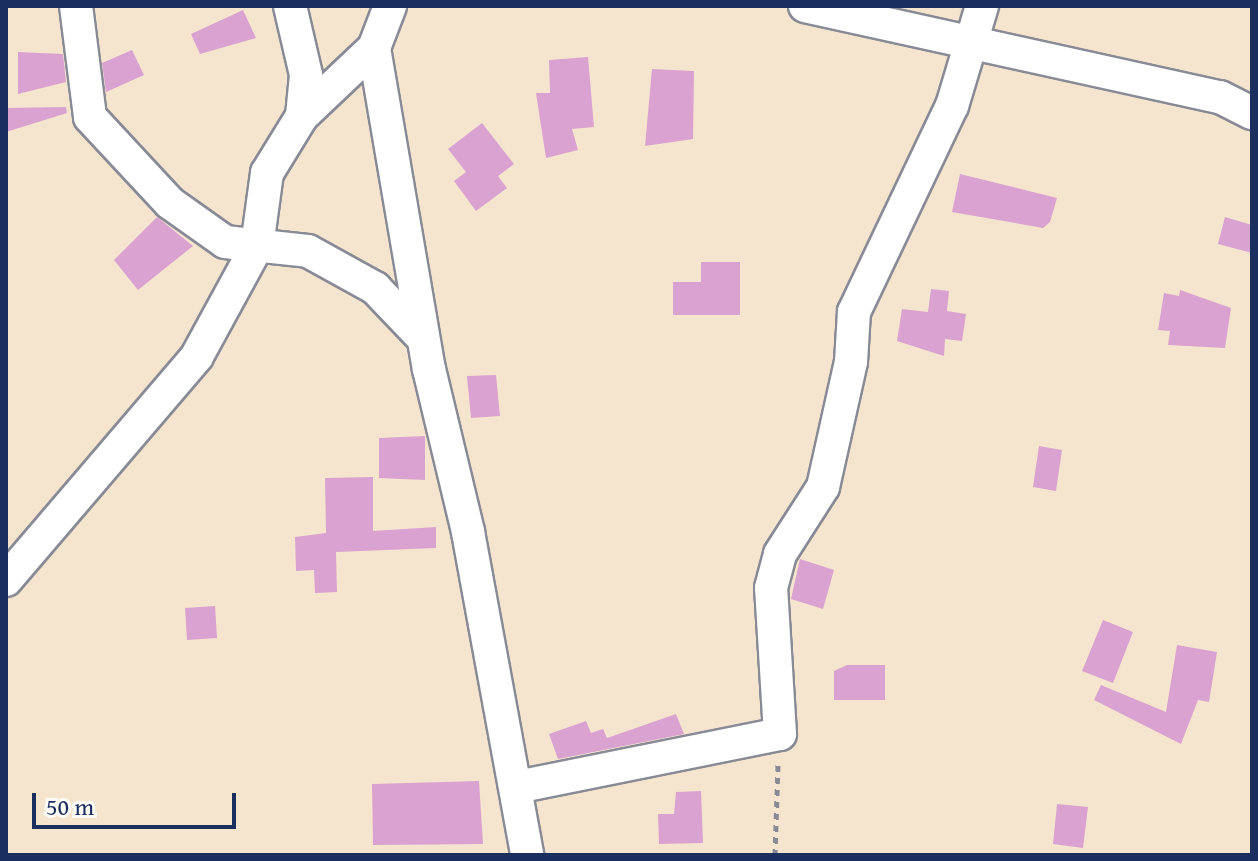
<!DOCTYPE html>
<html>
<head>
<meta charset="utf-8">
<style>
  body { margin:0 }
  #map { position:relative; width:1258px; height:861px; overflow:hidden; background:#f6e5ce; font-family:"Gentium Book Plus",serif }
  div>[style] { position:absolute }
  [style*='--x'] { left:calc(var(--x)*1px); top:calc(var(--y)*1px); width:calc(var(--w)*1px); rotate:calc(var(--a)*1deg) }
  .building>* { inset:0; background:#d9a2d1 }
  .path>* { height:5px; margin-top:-2.5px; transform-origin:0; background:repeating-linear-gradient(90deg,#888a96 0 6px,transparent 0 12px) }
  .roads { filter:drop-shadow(2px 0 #888a96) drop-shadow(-2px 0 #888a96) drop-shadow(0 2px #888a96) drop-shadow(0 -2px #888a96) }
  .street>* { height:32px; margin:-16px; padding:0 16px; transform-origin:16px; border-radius:16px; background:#fff }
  span { translate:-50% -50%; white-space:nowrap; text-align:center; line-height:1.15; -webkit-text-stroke:6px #fdfcf7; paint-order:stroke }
  .frame { position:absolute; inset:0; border:8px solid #1b2f5e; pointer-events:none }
  .scale { position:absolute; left:32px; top:793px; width:204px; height:36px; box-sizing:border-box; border:4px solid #1b2f5e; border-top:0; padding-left:10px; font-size:24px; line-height:28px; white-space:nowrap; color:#1b2f5e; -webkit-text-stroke:6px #fdfcf7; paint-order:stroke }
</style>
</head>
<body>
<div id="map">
  <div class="building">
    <div style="clip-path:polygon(243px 10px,256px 38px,200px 54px,191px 34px)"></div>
    <div style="clip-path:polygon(132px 50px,144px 75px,106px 92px,102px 63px)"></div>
    <div style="clip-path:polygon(18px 52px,63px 54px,66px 82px,18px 94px)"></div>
    <div style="clip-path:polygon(588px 57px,594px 127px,572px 129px,578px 150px,546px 158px,536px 93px,550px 93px,549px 60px)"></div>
    <div style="clip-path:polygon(652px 69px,694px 71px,693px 139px,645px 146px)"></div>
    <div style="clip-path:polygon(66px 107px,67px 113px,6px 132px,6px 108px)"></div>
    <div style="clip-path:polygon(482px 123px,514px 164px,498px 176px,507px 188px,476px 211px,454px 181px,466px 172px,448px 149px)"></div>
    <div style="clip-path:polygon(960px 174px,1057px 198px,1050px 222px,1043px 228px,952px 212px)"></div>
    <div style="clip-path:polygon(157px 217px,193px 246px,138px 290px,114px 260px)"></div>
    <div style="clip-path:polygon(1225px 217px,1252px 225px,1252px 253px,1218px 244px)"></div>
    <div style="clip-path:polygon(701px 262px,740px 262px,740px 315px,673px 315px,673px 282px,701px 282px)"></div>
    <div style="clip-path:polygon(931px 289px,949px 291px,947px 311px,966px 314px,962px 341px,945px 339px,944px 356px,897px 341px,902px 309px,928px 312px)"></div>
    <div style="clip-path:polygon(1180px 290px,1231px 308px,1225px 348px,1168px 345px,1170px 331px,1158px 330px,1164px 293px,1179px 296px)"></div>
    <div style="clip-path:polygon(496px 375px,500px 416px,471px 418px,467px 376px)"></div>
    <div style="clip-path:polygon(425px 436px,425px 480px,379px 478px,379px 438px)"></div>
    <div style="clip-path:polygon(1039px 446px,1062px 450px,1056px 491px,1033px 487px)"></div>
    <div style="clip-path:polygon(373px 477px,373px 531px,436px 527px,436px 548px,336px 552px,337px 592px,315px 593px,314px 570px,296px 571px,295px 537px,326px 533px,325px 478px)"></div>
    <div style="clip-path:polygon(800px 559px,834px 570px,823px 609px,791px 599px)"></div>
    <div style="clip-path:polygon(215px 606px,217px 638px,187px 640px,185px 608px)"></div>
    <div style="clip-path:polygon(1103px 620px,1133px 632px,1113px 683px,1082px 671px)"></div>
    <div style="clip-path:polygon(1177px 645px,1217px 652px,1209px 702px,1198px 700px,1181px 744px,1094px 700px,1101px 685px,1166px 712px)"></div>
    <div style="clip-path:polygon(847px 665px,885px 665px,885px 700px,834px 700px,834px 671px)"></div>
    <div style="clip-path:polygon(676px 714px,684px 734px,558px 759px,549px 734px,586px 721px,591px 733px,603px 729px,607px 738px)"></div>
    <div style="clip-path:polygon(479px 781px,483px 844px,373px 845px,372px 784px)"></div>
    <div style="clip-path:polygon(701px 791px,703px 843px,659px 844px,658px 814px,674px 814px,676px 792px)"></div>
    <div style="clip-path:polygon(1057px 804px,1088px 807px,1083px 848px,1053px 844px)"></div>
  </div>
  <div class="path">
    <div style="--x:775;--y:855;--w:91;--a:-88.1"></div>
  </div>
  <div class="roads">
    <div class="street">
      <div style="--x:76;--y:6;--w:112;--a:82.8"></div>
      <div style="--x:90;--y:117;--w:117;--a:47.1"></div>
      <div style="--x:170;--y:203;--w:67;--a:35.3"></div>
      <div style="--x:225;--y:242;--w:83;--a:6.2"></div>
      <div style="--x:308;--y:251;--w:77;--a:28.9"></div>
      <div style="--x:375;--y:288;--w:69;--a:46.2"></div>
      <div style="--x:290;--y:6;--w:71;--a:76.9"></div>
      <div style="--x:306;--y:75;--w:41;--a:95.6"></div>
      <div style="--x:805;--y:6;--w:425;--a:12.4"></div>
      <div style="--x:1220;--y:97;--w:36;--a:27"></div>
      <div style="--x:374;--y:48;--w:326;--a:80.3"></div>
      <div style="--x:429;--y:369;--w:168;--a:76.5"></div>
      <div style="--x:468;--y:532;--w:328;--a:79.6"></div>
      <div style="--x:6;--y:580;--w:294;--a:-49.5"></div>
      <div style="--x:197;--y:356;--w:125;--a:-61.4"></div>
      <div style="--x:257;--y:246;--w:74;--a:-82.2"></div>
      <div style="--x:267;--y:173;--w:67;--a:-58.4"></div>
      <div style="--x:302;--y:116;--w:99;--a:-43.4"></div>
      <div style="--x:374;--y:48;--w:45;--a:-69.1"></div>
      <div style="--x:517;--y:787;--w:268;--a:-11.4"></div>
      <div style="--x:780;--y:734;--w:146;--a:-93.5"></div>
      <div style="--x:771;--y:588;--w:35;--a:-75"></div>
      <div style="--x:780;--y:554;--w:80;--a:-57.3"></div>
      <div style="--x:823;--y:487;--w:128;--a:-77.4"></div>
      <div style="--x:851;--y:362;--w:50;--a:-86.6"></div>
      <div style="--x:854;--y:312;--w:228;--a:-64.6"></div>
      <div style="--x:952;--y:106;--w:104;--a:-73.3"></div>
    </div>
  </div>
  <div class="frame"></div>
  <div class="scale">50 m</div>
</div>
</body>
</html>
